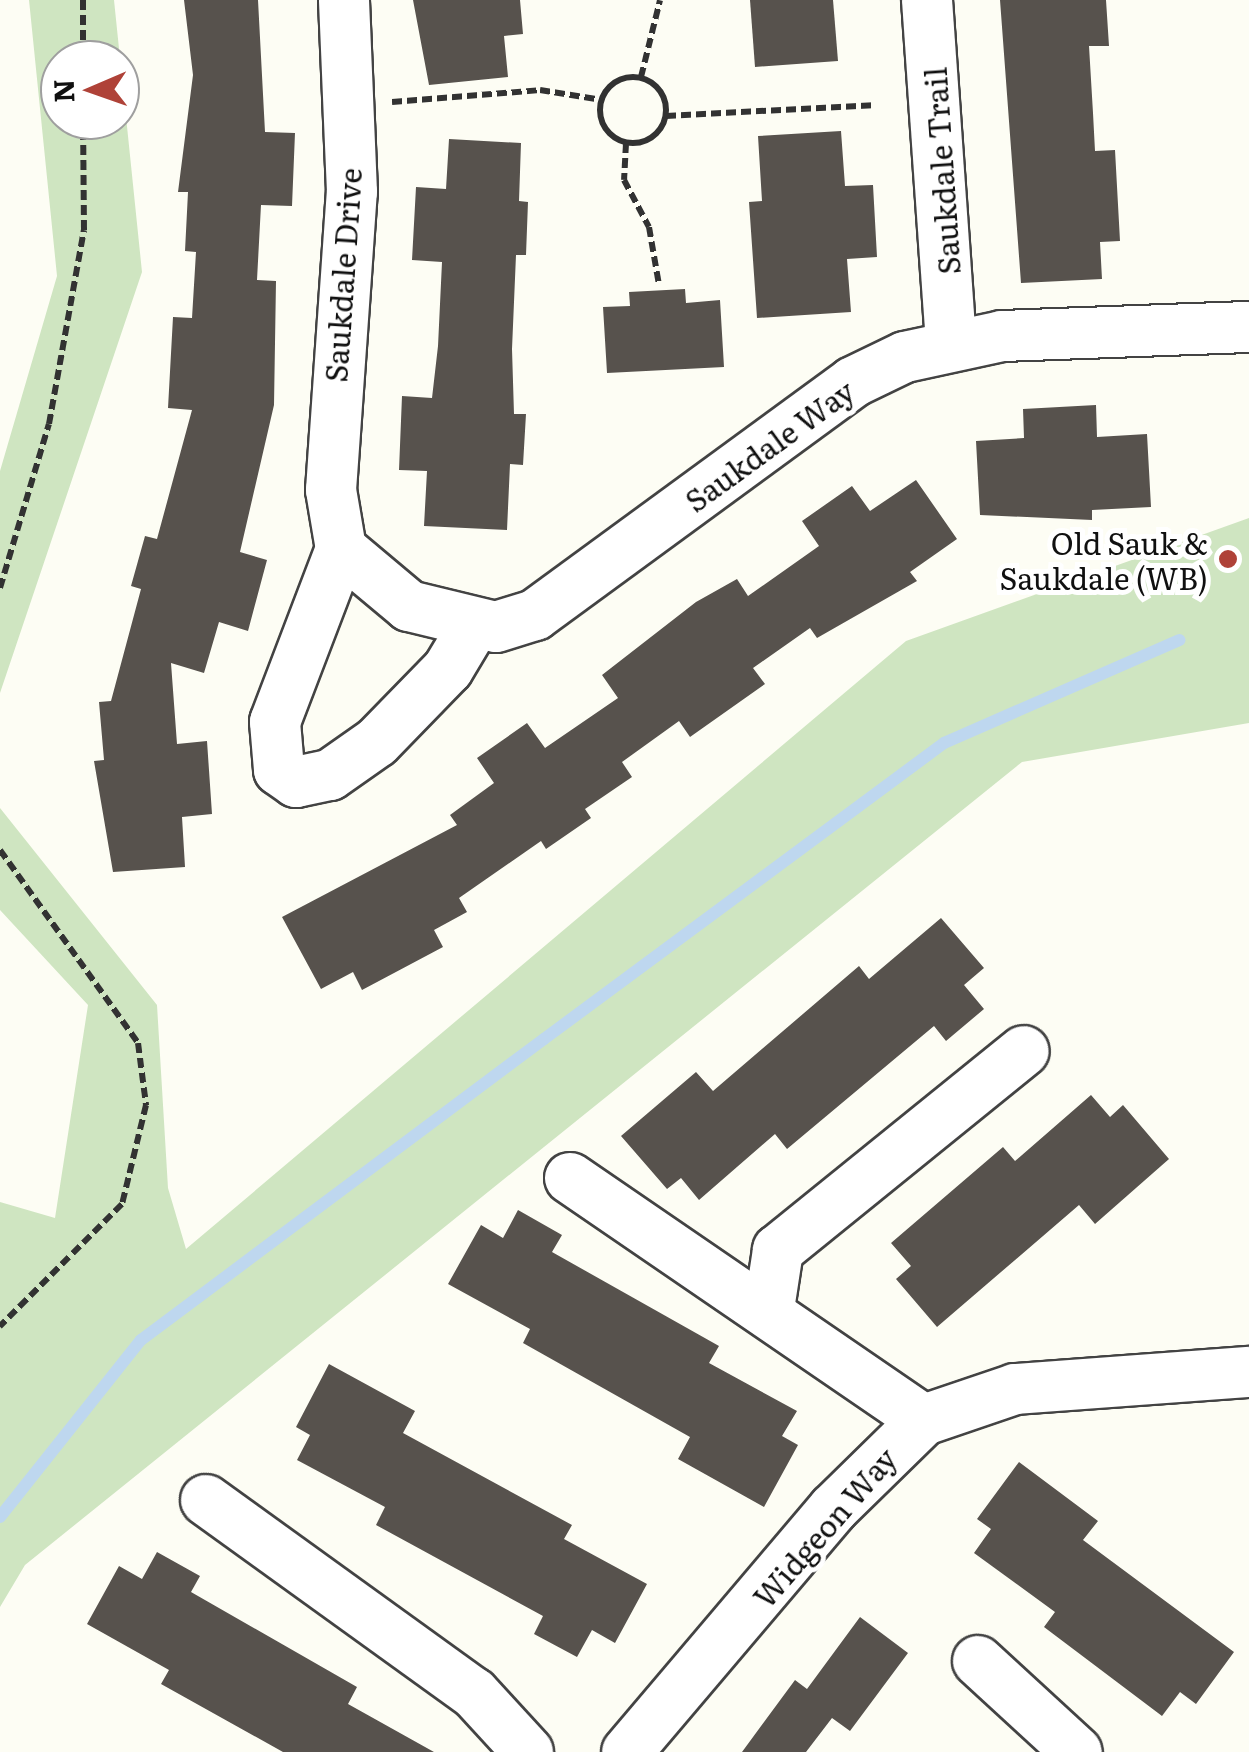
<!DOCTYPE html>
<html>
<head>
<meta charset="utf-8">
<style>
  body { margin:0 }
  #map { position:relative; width:1249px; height:1752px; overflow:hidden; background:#fdfdf4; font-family:Literata,serif }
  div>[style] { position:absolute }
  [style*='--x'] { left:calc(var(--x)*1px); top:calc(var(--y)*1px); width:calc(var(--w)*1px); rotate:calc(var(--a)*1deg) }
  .green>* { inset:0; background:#cfe5c1 }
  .stream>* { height:12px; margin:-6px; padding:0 6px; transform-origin:6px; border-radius:6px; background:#bed7ef }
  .building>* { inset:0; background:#57524d }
  .path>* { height:6px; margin-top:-3px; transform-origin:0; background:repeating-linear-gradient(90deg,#323232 0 10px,transparent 0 15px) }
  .path>.ring { margin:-3px; padding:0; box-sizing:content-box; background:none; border:6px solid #323232; border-radius:50% }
  .roads { filter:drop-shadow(2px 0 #434343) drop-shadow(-2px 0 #434343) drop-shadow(0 2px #434343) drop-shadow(0 -2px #434343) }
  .street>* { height:50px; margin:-25px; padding:0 25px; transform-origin:25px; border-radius:25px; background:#fff }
  .dots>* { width:28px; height:28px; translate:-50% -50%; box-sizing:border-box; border:5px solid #fff; border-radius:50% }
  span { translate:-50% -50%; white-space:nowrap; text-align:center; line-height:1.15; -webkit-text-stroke:10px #fff; paint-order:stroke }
  .street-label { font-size:30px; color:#101010 }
  .poi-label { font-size:30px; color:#101010 }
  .right { translate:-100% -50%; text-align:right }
  .north { position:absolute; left:40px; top:40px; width:100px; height:100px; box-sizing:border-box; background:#fff; border:2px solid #9f9f9f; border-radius:50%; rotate:268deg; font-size:28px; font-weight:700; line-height:40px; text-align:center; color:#101010 }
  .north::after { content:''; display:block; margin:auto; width:35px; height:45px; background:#af4238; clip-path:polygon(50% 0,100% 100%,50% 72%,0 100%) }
</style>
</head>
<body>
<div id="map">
  <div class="green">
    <div style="clip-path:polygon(evenodd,29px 0,114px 0,142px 272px,0 693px,0 471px,57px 276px,29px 0,120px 60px,120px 120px,60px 120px,60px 60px,120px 60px)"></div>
    <div style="clip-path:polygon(1249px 518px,1249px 723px,1022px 762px,25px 1565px,0 1607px,0 1202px,55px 1218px,88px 1005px,0 910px,0 808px,157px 1005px,168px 1188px,186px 1249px,906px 641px)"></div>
  </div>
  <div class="stream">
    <div style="--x:0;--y:1517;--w:226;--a:-51.5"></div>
    <div style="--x:141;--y:1340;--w:503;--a:-36.76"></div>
    <div style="--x:544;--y:1039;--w:498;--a:-36.5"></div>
    <div style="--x:944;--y:743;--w:257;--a:-23.6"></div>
  </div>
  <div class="building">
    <div style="clip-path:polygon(184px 0,258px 0,265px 132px,295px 133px,292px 206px,261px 205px,257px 280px,276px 281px,274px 405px,240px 552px,267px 560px,248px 631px,219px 622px,204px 673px,171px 663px,177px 744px,207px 741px,212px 814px,182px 817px,185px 867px,113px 872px,94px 761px,104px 760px,99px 702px,111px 701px,141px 589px,131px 586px,145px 536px,157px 539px,192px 410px,168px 408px,173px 317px,192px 318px,196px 252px,185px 251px,188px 192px,178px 192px,193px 75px)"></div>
    <div style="clip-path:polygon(413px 0,520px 0,523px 34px,504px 36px,508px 77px,429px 85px)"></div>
    <div style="clip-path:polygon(750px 0,833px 0,838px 61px,755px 67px)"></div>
    <div style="clip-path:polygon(1000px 0,1106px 0,1109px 46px,1089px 46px,1093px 113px,1095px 151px,1115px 150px,1120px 241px,1100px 242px,1102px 279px,1021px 283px)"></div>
    <div style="clip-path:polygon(841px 131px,845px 186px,873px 185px,877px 257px,847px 259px,851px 312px,757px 318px,749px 202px,762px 201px,758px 136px)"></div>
    <div style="clip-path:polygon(449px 139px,521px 143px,519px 201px,528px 202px,526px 255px,516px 255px,512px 349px,514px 414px,526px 414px,523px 465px,510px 464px,507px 530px,424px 526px,427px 471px,399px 470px,402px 396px,432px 398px,438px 346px,442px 262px,412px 260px,416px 187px,446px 189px)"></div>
    <div style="clip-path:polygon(685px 289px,686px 303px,720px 300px,724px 367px,607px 373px,603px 307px,630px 306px,629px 292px)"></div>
    <div style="clip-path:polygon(1096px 405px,1097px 437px,1147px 434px,1151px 507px,1092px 510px,1092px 520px,980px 515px,976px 441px,1024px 438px,1023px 409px)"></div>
    <div style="clip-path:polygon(916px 480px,957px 539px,910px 572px,917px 581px,817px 638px,810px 628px,753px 668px,765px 684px,690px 737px,679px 721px,622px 762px,632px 777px,585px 809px,591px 818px,546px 849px,541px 841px,459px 898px,467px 912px,434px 930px,443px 947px,362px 990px,353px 972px,321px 989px,282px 917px,457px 825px,450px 815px,494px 783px,477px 758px,527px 723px,545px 748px,618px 698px,602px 675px,696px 602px,737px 579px,748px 596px,819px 546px,802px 521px,852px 486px,870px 511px)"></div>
    <div style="clip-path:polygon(941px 918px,984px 968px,964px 985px,984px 1009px,946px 1041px,934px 1026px,787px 1149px,775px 1134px,699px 1200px,681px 1178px,667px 1189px,621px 1136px,696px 1072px,713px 1091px,859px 966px,869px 979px)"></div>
    <div style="clip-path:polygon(1091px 1095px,1110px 1117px,1123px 1105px,1169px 1159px,1095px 1224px,1079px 1205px,937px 1327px,896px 1279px,911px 1266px,891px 1243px,1003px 1147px,1015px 1161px)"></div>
    <div style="clip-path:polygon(518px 1210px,562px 1235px,552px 1252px,719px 1346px,709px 1363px,797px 1411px,782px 1436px,798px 1445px,764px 1507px,678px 1459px,690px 1437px,523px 1343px,530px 1329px,448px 1284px,481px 1225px,503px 1238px)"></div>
    <div style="clip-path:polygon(329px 1364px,415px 1411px,403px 1433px,572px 1525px,564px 1539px,647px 1584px,615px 1643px,592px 1630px,577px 1657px,534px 1634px,543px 1616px,376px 1525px,385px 1507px,297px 1460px,310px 1435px,296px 1427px)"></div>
    <div style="clip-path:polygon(1019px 1462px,1098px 1521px,1083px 1540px,1234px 1652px,1196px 1704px,1180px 1692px,1162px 1716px,1044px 1627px,1055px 1612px,974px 1553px,991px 1529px,977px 1519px)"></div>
    <div style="clip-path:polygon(157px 1552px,200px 1576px,191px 1592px,357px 1687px,348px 1704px,434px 1752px,283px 1752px,161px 1684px,169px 1670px,87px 1624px,119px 1566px,142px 1579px)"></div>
    <div style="clip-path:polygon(860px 1617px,908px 1653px,850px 1731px,832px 1718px,806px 1752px,742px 1752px,795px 1680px,807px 1689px)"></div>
  </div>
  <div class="path">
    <div style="--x:83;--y:0;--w:60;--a:90"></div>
    <div style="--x:641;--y:77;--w:79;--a:-76.1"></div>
    <div class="ring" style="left:600px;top:77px;width:60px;height:60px"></div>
    <div style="--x:392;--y:102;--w:148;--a:-4.6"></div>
    <div style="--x:540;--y:90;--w:63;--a:9.2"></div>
    <div style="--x:666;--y:116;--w:207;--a:-3"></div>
    <div style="--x:626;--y:143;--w:37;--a:93"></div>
    <div style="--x:624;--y:180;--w:53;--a:62"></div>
    <div style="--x:649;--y:227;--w:59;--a:80.2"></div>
    <div style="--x:0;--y:588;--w:171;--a:-73.4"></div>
    <div style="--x:49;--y:424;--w:197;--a:-79.8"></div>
    <div style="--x:84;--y:230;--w:110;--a:-90.5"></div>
    <div style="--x:0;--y:850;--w:237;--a:54.4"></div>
    <div style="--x:138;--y:1043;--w:63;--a:82.6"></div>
    <div style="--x:146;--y:1105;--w:102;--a:103.6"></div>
    <div style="--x:122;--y:1204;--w:173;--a:135"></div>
  </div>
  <div class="roads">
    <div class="street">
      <div style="--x:927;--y:0;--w:344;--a:86"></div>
      <div style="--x:341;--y:549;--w:89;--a:40"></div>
      <div style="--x:409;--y:606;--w:89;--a:13.6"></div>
      <div style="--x:496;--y:627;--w:41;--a:-17.1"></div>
      <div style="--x:535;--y:615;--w:394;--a:-36.2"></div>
      <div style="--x:853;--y:382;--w:58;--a:-25.7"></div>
      <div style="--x:905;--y:357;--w:99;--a:-12.2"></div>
      <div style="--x:1002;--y:336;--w:247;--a:-2.1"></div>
      <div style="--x:341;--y:549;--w:60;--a:-99.6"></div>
      <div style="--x:331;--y:490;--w:299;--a:-86"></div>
      <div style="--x:352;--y:192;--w:192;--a:-92.4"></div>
      <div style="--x:341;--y:549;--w:185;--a:110.9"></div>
      <div style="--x:275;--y:722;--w:48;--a:85.2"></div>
      <div style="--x:279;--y:770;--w:21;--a:35"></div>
      <div style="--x:296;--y:782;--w:35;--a:-12"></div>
      <div style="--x:330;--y:775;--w:57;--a:-35.1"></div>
      <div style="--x:377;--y:742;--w:102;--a:-45.8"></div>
      <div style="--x:448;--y:669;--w:52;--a:-59"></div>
      <div style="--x:570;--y:1178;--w:429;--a:34.4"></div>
      <div style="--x:769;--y:1309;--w:60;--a:-81.3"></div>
      <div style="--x:778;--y:1250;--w:316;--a:-39"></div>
      <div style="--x:206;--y:1500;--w:330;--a:35.8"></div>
      <div style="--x:474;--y:1693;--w:80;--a:47.5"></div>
      <div style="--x:978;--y:1661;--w:134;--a:42.6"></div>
      <div style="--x:627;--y:1752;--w:319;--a:-49.7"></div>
      <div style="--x:833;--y:1509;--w:127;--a:-44.4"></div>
      <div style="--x:924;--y:1420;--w:96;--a:-18.8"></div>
      <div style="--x:1015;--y:1389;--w:235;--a:-4.2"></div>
    </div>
  </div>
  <div class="dots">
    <div style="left:1228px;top:559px;background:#af4238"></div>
  </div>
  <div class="street-label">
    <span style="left:941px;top:171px;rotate:-94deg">Saukdale Trail</span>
    <span style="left:342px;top:275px;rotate:-86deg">Saukdale Drive</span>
    <span style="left:769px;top:445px;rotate:-36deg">Saukdale Way</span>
    <span style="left:824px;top:1527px;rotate:-49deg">Widgeon Way</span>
  </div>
  <div class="poi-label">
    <span class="right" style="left:1208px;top:559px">Old Sauk &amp;<br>Saukdale (WB)</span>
  </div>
  <div class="north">N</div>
</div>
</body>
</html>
